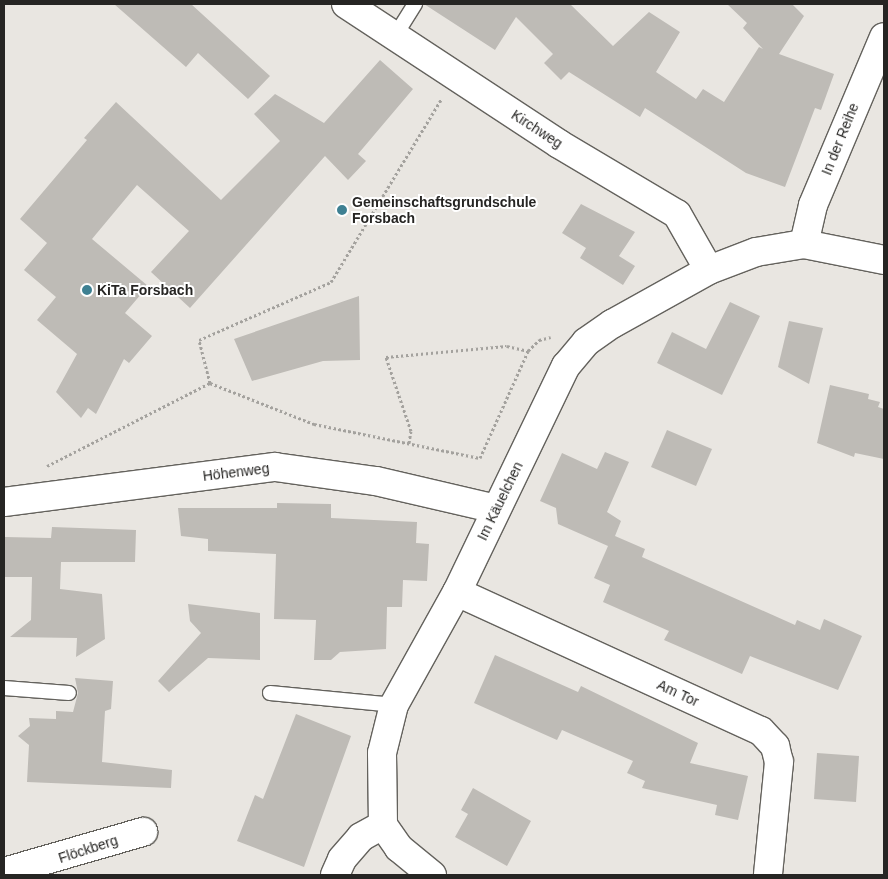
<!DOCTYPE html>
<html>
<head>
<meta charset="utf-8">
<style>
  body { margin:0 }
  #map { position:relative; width:888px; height:879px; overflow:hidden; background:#e9e6e1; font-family:Helvetica,sans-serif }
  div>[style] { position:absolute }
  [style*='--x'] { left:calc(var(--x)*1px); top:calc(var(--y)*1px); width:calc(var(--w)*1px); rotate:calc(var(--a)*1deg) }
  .building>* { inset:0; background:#bebbb6 }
  .path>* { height:3px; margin-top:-1.5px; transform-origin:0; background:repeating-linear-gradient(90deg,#a4a29e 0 2.5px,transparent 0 5px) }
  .roads { filter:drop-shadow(1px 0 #64625d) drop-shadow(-1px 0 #64625d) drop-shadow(0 1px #64625d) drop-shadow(0 -1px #64625d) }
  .service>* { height:14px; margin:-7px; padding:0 7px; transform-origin:7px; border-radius:7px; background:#fff }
  .minor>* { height:28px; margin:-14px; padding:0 14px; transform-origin:14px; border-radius:14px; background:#fff }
  .dots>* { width:14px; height:14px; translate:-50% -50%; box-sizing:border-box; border:2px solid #fff; border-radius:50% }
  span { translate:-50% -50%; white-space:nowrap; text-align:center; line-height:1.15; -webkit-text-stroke:4px #fff; paint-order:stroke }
  .street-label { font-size:14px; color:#262523 }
  .poi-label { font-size:14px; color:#262523; font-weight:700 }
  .left { translate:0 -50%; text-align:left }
  .frame { position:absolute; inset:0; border:5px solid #262523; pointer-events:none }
</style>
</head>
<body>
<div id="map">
  <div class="building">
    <div style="clip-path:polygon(114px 4px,191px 4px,270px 76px,248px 99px,198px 53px,186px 67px)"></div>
    <div style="clip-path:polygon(424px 4px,570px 4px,613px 46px,649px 12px,680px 32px,656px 72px,696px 99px,703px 89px,724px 102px,759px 47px,763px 49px,743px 28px,747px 23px,727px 4px,792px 4px,804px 16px,779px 54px,834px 74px,821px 110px,815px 108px,785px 187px,746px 173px,645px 108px,640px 117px,569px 72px,561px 80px,544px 63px,553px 54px,516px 17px,495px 50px)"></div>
    <div style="clip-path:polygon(380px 60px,413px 89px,358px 154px,366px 161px,348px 180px,325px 156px,190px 308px,151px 272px,189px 231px,137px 185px,92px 239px,148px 286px,125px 313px,152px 336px,129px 363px,124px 359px,96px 414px,88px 408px,81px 418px,56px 392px,77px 354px,37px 320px,56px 297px,24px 270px,47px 243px,20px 219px,87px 140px,84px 138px,116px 102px,221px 200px,280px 141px,254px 114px,275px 94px,324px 123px)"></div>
    <div style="clip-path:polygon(581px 204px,635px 232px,619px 256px,635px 266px,623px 285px,580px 258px,586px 248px,562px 233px)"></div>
    <div style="clip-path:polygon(359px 296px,360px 360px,323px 361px,252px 381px,234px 339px)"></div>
    <div style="clip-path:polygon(730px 302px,760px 316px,722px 395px,657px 363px,672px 332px,706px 349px)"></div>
    <div style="clip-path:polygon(789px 321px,823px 328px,809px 384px,778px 367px)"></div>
    <div style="clip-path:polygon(830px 385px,869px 394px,868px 399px,880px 402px,878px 407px,884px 409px,884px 459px,855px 453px,854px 457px,817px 443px)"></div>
    <div style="clip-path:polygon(667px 430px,712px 449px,696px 486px,651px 467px)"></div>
    <div style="clip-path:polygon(605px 452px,629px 462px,607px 512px,621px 521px,615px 536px,645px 549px,642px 557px,795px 625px,797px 620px,820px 630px,824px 619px,862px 636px,838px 690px,750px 656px,742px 674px,664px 640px,669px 631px,603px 602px,610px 585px,594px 578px,608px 546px,558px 524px,556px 508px,540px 501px,562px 453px,597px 469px)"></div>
    <div style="clip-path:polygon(277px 503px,331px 504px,331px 518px,417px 522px,416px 543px,429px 544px,427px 581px,403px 580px,402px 607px,387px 607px,386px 649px,340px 652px,331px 660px,314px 660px,316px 620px,274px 619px,276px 554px,208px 551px,208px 539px,181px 536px,178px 508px,277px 508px)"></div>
    <div style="clip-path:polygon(52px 527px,136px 530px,135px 562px,61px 562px,60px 589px,102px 594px,105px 639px,76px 657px,77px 638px,10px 637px,31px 620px,32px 577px,5px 577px,5px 537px,51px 538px)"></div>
    <div style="clip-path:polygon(188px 604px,260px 613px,260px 660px,208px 658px,169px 692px,158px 681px,201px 633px,190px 621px)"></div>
    <div style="clip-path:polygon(495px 655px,578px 692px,581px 686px,698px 743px,690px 763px,748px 776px,738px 820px,715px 815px,717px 805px,642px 788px,645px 781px,627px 773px,633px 761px,562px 730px,557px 740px,474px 703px)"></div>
    <div style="clip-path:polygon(75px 678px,113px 681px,111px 709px,105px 711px,102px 762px,172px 770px,171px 788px,27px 782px,29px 745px,18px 736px,30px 726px,29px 718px,56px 719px,56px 711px,73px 712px,78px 693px)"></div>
    <div style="clip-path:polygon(296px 714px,351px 736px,304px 867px,237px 841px,255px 795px,263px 799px)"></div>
    <div style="clip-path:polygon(817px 753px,859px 756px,856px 802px,814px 799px)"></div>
    <div style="clip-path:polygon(473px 788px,531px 821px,507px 866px,455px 837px,468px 814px,461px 810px)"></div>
  </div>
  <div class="path">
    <div style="--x:210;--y:383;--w:112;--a:21.5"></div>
    <div style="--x:314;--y:424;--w:169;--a:11.6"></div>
    <div style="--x:480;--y:458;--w:117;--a:-65.8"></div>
    <div style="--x:528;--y:351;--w:16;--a:-45"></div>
    <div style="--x:539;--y:340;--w:12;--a:-14"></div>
    <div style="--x:409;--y:443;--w:12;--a:-81"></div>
    <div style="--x:411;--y:431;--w:78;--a:-108.7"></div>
    <div style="--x:386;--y:357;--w:121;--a:-5.2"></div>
    <div style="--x:507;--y:346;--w:22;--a:13"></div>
    <div style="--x:47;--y:466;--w:183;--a:-27"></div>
    <div style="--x:210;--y:383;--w:44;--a:-104.3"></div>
    <div style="--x:199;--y:340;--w:144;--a:-23.7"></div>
    <div style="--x:331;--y:282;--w:213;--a:-58.9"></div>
  </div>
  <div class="roads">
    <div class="service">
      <div style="--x:395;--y:36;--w:38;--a:-58"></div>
      <div style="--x:4;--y:688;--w:65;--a:4.4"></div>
      <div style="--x:270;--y:693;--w:125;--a:5.5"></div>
    </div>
    <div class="minor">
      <div style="--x:346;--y:4;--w:255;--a:33.3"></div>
      <div style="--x:559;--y:144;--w:137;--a:30.7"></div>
      <div style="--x:677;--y:214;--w:64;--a:60.3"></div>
      <div style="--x:804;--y:244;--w:40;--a:-77"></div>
      <div style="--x:813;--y:205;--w:182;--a:-67.1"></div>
      <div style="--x:4;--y:502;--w:273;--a:-7.4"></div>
      <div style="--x:275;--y:467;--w:102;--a:7.9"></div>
      <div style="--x:376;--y:481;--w:123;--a:13.1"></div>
      <div style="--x:457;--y:592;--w:334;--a:24.6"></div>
      <div style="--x:761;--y:731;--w:21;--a:47"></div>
      <div style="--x:775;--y:746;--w:16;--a:76"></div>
      <div style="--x:779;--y:762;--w:114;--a:95.6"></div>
      <div style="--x:4;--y:872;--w:145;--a:-16.1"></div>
      <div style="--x:335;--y:875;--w:17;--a:-66"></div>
      <div style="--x:342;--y:859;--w:29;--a:-49"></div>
      <div style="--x:361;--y:837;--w:25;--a:-29"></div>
      <div style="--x:432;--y:875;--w:43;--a:-140.7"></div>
      <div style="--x:399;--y:848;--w:28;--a:-125"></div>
      <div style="--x:383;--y:825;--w:72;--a:-90.8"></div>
      <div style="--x:382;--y:753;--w:49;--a:-76"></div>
      <div style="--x:394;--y:705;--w:129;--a:-60.9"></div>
      <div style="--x:457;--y:592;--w:251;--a:-64.3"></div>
      <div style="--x:566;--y:366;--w:31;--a:-50"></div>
      <div style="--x:586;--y:342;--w:32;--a:-35"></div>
      <div style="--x:612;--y:324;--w:111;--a:-29.1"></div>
      <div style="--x:709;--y:270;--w:50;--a:-21"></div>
      <div style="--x:756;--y:252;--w:49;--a:-9.5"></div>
      <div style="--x:804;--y:244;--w:82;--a:11.3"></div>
    </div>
  </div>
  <div class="dots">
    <div style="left:342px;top:210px;background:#3e8092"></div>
    <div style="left:87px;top:290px;background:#3e8092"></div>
  </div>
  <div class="street-label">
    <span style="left:537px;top:129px;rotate:33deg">Kirchweg</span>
    <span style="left:840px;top:139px;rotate:-68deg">In der Reihe</span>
    <span style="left:236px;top:472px;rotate:-7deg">Höhenweg</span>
    <span style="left:500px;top:501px;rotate:-64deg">Im Käuelchen</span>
    <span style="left:678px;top:693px;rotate:25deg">Am Tor</span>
    <span style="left:88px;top:849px;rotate:-18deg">Flöckberg</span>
  </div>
  <div class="poi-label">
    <span class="left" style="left:352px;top:210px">Gemeinschaftsgrundschule<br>Forsbach</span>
    <span class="left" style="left:97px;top:290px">KiTa Forsbach</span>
  </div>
  <div class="frame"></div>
</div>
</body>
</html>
